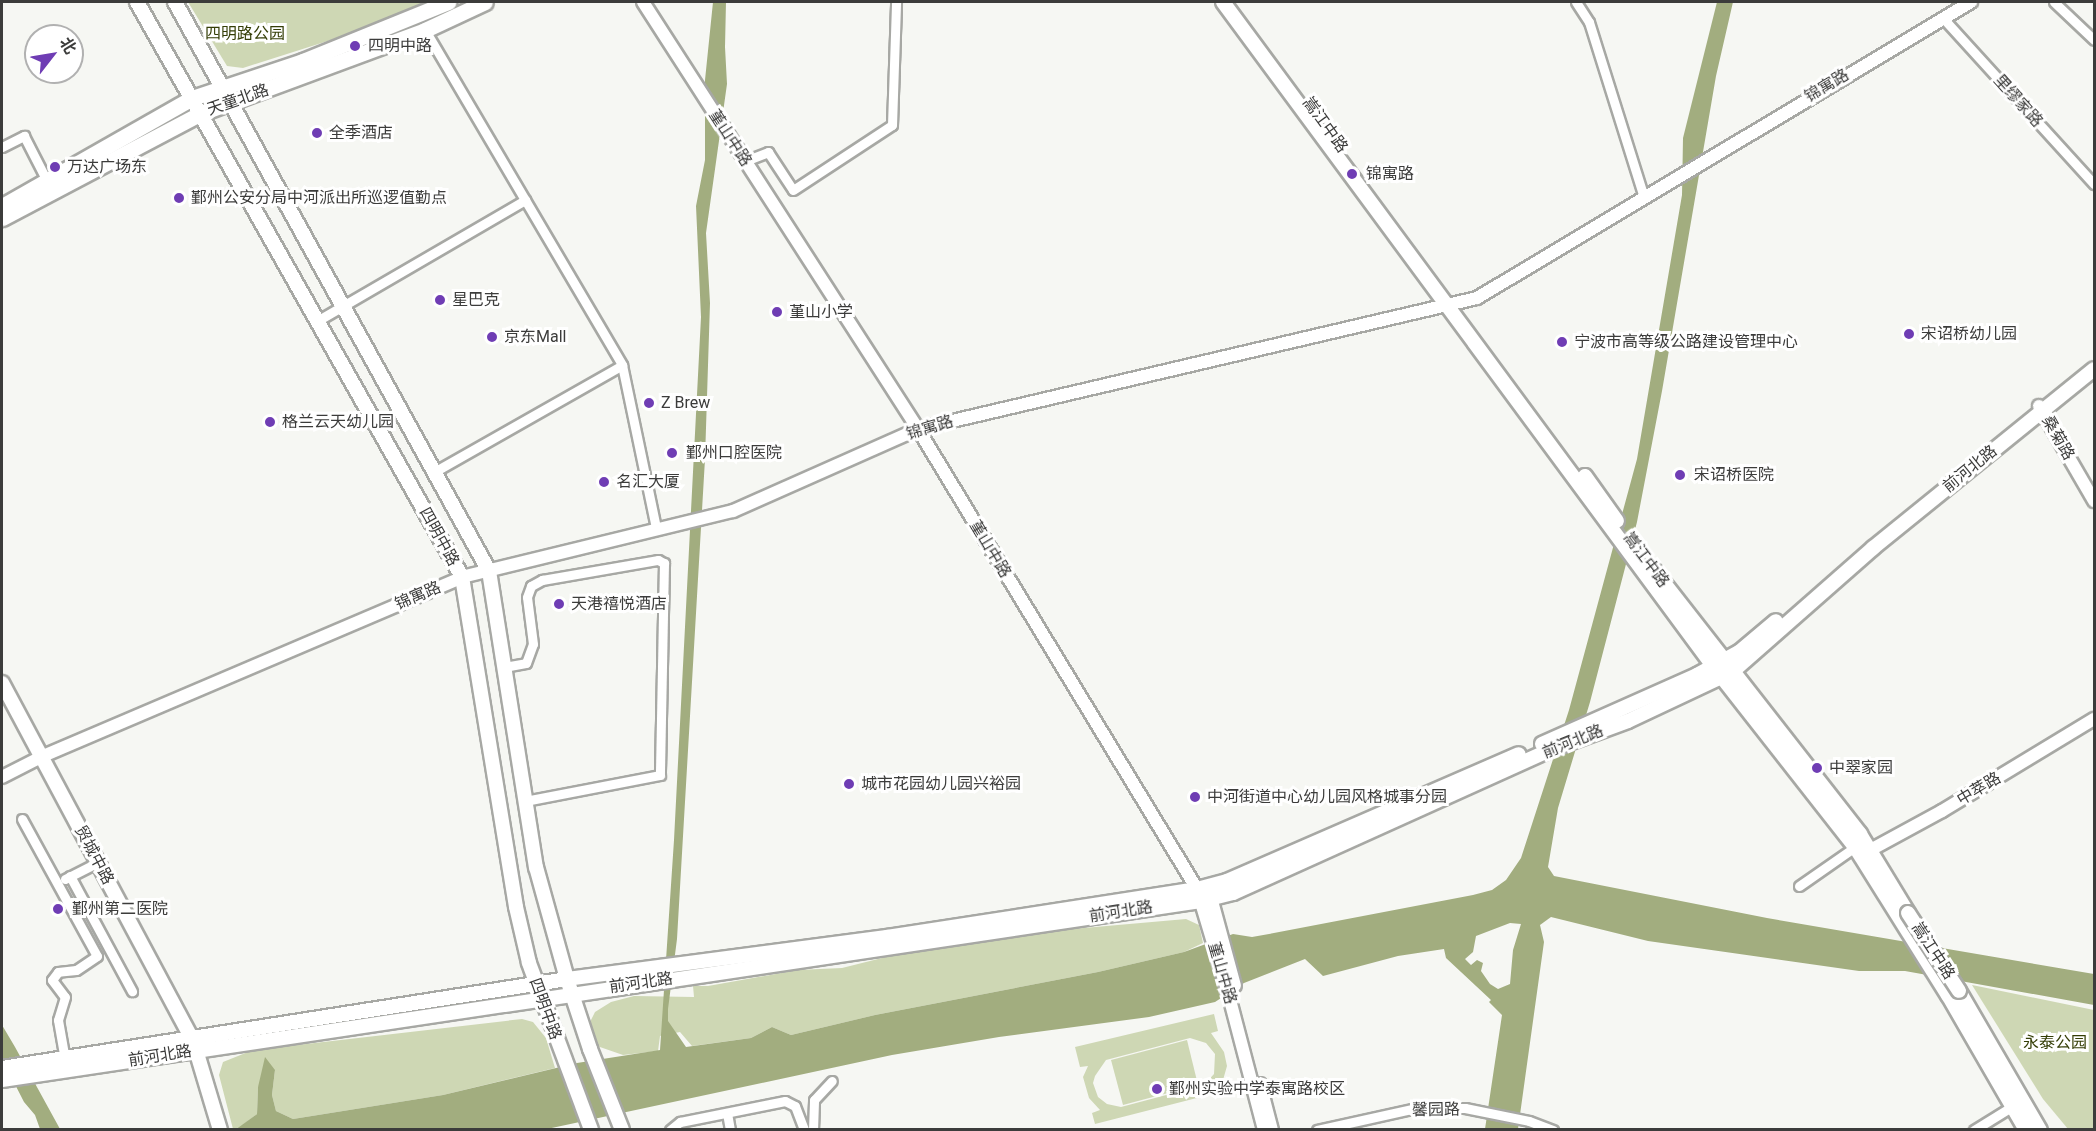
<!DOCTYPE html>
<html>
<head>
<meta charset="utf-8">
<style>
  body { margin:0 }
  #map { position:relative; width:2096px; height:1131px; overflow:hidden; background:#f6f7f3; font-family:Roboto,"Noto Sans SC",sans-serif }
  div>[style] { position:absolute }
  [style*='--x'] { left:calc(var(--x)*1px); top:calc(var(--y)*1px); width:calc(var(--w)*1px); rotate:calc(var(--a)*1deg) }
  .green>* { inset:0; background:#ced7b4 }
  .water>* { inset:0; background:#a2ad7f }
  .roads { filter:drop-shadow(2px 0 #a7a8a4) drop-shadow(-2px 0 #a7a8a4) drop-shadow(0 2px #a7a8a4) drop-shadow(0 -2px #a7a8a4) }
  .minor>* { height:9px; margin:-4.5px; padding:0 4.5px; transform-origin:4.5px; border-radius:4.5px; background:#fff }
  .tertiary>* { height:12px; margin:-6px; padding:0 6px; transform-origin:6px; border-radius:6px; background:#fff }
  .secondary>* { height:14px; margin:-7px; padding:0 7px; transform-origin:7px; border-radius:7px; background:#fff }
  .primary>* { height:15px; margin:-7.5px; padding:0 7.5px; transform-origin:7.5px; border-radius:7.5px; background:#fff }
  .bridges { filter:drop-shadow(2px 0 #a7a8a4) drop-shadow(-2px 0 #a7a8a4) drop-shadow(0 2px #a7a8a4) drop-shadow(0 -2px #a7a8a4) }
  .secondary-bridge>* { height:14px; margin:-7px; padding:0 7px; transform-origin:7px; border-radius:7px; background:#fff }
  .dots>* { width:16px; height:16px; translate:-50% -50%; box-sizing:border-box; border:3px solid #fff; border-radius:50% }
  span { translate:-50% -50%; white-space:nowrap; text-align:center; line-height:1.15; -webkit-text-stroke:6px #fff; paint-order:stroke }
  .park-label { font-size:16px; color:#353e07 }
  .poi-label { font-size:16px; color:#3c3c3b }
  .left { translate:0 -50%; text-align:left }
  .street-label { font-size:16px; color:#3c3c3b }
  .frame { position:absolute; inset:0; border:3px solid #3c3c3b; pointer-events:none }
  .north { position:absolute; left:24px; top:24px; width:60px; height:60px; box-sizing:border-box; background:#fff; border:2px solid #b1b1b1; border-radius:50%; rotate:59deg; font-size:16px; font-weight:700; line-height:24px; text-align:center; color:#3c3c3b }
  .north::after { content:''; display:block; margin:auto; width:21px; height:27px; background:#6f3db4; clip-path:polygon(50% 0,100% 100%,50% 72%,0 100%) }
</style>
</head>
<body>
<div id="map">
  <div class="green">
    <div style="clip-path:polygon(188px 2px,427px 2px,334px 39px,243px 68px,227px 66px)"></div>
    <div style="clip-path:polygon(1186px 919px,1199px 925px,1203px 943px,1184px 952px,1098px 972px,875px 1015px,791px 1035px,772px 1027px,751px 1038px,692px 1046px,680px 1032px,660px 1036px,658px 1051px,623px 1055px,597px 1046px,589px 1024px,595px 1012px,611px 1002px,634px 996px,694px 997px,693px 986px,708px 986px,798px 970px,842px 968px,886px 957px,1027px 933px)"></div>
    <div style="clip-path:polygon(1972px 985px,2094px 1010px,2094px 1129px,2068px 1129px,2043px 1099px)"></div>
    <div style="clip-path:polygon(evenodd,1214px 1014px,1218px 1031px,1211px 1033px,1224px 1052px,1227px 1066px,1223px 1080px,1230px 1079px,1232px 1089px,1095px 1124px,1092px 1113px,1100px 1110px,1089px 1098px,1083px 1077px,1088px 1066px,1080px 1067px,1075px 1047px,1214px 1014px,1190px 1038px,1206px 1043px,1215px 1054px,1214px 1074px,1204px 1085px,1121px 1107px,1107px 1104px,1098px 1097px,1093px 1083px,1095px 1076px,1106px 1060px,1190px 1038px)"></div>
    <div style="clip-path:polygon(522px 1019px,533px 1022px,546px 1038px,555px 1068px,443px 1095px,293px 1119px,276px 1111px,272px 1095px,275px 1070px,258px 1087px,257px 1114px,239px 1128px,233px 1129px,219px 1075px,223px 1062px,253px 1050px)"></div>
    <div style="clip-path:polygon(1187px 1040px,1198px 1085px,1123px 1105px,1111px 1060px)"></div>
  </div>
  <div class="water">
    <div style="clip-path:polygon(evenodd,713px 2px,726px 2px,725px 47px,727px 84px,706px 233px,710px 303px,705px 459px,677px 939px,668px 1009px,668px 1021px,686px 1047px,751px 1038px,772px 1027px,791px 1035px,875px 1015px,1098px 972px,1184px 952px,1233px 934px,1252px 937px,1269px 934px,1473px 895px,1492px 890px,1506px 880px,1521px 858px,1569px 710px,1637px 459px,1682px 195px,1683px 138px,1717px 2px,1733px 2px,1716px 76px,1662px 391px,1637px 522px,1590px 702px,1558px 808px,1548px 867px,1554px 876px,1767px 918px,2094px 974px,2094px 1005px,1905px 971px,1859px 971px,1648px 941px,1551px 917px,1540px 925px,1544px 942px,1518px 1129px,1485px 1129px,1502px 1015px,1489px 1002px,1491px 1000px,1446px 958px,1444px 949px,1398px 956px,1323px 976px,1305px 959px,1244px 983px,1215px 1002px,1149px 1017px,999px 1037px,892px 1055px,547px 1129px,235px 1130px,257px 1114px,258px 1087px,265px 1057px,275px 1070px,272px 1095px,276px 1111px,293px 1119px,443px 1095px,577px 1063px,660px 1050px,674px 840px,701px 317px,696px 206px,705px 160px,705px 80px,713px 2px,1510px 923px,1521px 924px,1513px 950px,1510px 984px,1498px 989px,1490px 984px,1481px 971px,1483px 963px,1477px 960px,1471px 965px,1465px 959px,1473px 952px,1476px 936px,1510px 923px)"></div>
    <div style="clip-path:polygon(2px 1025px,15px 1047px,60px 1129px,40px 1129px,35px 1115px,24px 1102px,2px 1059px)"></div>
  </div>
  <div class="roads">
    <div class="minor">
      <div style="--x:1576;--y:2;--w:24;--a:57"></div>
      <div style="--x:1589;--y:22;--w:183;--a:72.6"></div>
      <div style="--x:2054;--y:2;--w:55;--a:43.5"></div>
      <div style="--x:1942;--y:17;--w:226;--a:47.7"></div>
      <div style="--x:425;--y:30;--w:389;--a:59.5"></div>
      <div style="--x:622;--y:365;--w:167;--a:78.2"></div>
      <div style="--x:2;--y:147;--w:25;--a:-27"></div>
      <div style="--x:24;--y:136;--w:53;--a:62.9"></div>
      <div style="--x:745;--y:161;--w:25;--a:-21"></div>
      <div style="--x:768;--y:152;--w:45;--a:56.7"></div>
      <div style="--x:793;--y:190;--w:118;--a:-33.3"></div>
      <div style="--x:892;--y:125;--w:123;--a:-88.1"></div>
      <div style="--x:317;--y:321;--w:241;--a:-30.2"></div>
      <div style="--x:434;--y:472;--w:216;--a:-29.6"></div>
      <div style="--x:504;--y:667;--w:22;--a:-10"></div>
      <div style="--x:526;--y:663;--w:20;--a:-70"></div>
      <div style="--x:533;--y:644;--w:47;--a:-97.3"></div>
      <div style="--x:527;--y:597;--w:12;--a:-70"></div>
      <div style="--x:531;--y:586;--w:13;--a:-29"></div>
      <div style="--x:542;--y:580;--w:118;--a:-9.8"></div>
      <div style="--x:658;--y:560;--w:7;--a:27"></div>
      <div style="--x:664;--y:563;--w:212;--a:91.1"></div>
      <div style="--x:660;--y:775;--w:137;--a:169.1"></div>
      <div style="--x:22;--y:819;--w:156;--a:61.3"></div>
      <div style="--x:97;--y:956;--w:25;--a:146"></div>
      <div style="--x:76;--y:970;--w:18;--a:174"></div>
      <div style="--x:58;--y:972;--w:10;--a:127"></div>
      <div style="--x:52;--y:980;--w:21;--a:53"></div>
      <div style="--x:65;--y:997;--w:24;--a:107"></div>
      <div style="--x:58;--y:1020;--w:39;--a:80"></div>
      <div style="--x:70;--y:876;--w:131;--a:61.7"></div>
      <div style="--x:65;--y:879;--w:37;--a:-27"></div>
      <div style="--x:1799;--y:886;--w:68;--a:-34.9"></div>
      <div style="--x:727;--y:1113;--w:17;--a:80"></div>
      <div style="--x:670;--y:1130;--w:13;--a:-39"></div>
      <div style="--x:680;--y:1122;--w:107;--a:-11.3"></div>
      <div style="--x:785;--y:1101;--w:11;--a:27"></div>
      <div style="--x:795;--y:1106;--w:26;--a:69"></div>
      <div style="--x:813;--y:1130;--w:30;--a:-88"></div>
      <div style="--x:814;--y:1100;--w:26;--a:-47"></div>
      <div style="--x:1317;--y:1130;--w:101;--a:-12.5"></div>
      <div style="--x:1416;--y:1108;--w:49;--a:0"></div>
      <div style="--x:1465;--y:1108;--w:65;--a:11.5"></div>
      <div style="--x:1529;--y:1121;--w:26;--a:21"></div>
      <div style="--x:1974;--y:1130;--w:49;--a:-31.8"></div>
    </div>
    <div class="tertiary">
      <div style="--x:643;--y:2;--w:508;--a:57.22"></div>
      <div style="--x:918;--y:429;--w:538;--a:58.76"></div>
      <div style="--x:1197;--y:889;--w:116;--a:73.4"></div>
      <div style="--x:1230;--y:1000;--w:134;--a:75.3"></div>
      <div style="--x:2039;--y:406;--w:110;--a:59.9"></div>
      <div style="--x:2;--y:777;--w:44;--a:-27.1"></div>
      <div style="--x:41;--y:757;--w:458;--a:-23.1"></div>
      <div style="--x:462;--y:577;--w:279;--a:-13.7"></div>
      <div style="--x:733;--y:511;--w:202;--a:-23.9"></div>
      <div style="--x:918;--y:429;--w:574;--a:-13.19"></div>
      <div style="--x:1477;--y:298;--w:576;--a:-30.93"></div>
      <div style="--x:1863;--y:854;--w:90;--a:-28.6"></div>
      <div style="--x:1942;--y:811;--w:178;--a:-31.2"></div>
      <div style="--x:1209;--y:890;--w:99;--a:74.8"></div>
      <div style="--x:1260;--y:1084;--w:48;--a:75.4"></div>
    </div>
    <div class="secondary">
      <div style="--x:137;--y:2;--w:660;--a:60.52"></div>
      <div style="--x:462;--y:577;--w:334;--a:80.7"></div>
      <div style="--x:516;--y:907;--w:57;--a:76.9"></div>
      <div style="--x:529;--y:963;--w:178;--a:69.6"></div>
      <div style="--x:175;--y:2;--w:650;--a:61.11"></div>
      <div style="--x:489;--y:571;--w:300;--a:81"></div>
      <div style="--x:536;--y:867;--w:116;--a:74.5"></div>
      <div style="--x:567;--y:979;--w:74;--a:71.8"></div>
      <div style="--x:590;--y:1049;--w:87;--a:68.4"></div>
      <div style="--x:1223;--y:2;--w:825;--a:53.57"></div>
      <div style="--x:1713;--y:666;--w:230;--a:51.9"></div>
      <div style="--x:1855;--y:847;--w:175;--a:57.9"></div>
      <div style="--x:1948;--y:995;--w:156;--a:60"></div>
      <div style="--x:1585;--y:476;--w:55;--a:54.6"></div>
      <div style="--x:1654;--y:570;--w:335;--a:52"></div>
      <div style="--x:1860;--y:834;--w:92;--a:58.7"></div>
      <div style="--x:2;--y:683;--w:405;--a:61.9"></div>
      <div style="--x:193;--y:1040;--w:94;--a:73.3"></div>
      <div style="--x:1542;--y:744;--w:170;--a:-24"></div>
      <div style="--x:1697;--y:675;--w:48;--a:-28.7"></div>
      <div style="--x:1739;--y:652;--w:48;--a:-40"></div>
      <div style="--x:1959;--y:991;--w:161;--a:59.8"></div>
      <div style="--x:2;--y:1068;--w:572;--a:-8.95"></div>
      <div style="--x:567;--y:979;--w:323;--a:-7.5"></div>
      <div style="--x:887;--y:937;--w:314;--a:-8.8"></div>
      <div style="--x:1197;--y:889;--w:31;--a:-15"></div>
      <div style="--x:1227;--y:881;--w:318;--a:-23.5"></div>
      <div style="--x:2;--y:1080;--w:1212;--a:-8.49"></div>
      <div style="--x:1201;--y:901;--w:33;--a:-14"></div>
      <div style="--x:1233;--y:893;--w:345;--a:-24.3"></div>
      <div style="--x:1547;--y:751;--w:86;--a:-20.3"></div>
      <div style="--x:1628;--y:721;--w:115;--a:-25.2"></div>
      <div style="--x:1732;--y:672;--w:188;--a:-41.3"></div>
      <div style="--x:1873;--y:548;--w:284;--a:-39"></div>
    </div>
    <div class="primary">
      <div style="--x:2;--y:206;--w:219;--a:-29.6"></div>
      <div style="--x:192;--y:98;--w:117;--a:-18.4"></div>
      <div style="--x:303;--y:61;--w:157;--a:-22.1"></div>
      <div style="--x:2;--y:218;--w:225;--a:-27.8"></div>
      <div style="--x:201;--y:113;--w:239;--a:-20.3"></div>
      <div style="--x:425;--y:30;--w:66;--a:-25"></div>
    </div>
  </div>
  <div class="bridges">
    <div class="secondary-bridge">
      <div style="--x:1908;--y:913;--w:93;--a:56.8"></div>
    </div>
  </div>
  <div class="dots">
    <div style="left:355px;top:46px;background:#6f3db4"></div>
    <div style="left:317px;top:133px;background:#6f3db4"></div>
    <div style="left:55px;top:167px;background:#6f3db4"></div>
    <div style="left:1352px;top:174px;background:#6f3db4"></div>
    <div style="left:179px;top:198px;background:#6f3db4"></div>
    <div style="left:440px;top:300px;background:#6f3db4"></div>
    <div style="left:777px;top:312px;background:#6f3db4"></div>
    <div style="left:1909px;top:334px;background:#6f3db4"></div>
    <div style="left:492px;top:337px;background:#6f3db4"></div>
    <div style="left:1562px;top:342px;background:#6f3db4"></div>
    <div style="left:649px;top:403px;background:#6f3db4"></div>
    <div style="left:270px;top:422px;background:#6f3db4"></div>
    <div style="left:672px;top:453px;background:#6f3db4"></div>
    <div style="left:1680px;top:475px;background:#6f3db4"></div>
    <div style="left:604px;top:482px;background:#6f3db4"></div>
    <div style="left:559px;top:604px;background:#6f3db4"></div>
    <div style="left:1817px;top:768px;background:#6f3db4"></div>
    <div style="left:849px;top:784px;background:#6f3db4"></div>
    <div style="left:1195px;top:797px;background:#6f3db4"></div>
    <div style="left:58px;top:909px;background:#6f3db4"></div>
    <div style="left:1157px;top:1089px;background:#6f3db4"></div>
  </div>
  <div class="park-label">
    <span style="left:245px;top:34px">四明路公园</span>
    <span style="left:2055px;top:1043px">永泰公园</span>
  </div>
  <div class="poi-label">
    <span class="left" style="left:368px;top:46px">四明中路</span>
    <span class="left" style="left:329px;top:133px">全季酒店</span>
    <span class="left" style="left:67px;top:167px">万达广场东</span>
    <span class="left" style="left:1366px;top:174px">锦寓路</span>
    <span class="left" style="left:191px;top:198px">鄞州公安分局中河派出所巡逻值勤点</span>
    <span class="left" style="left:452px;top:300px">星巴克</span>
    <span class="left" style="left:789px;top:312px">堇山小学</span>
    <span class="left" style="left:1921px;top:334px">宋诏桥幼儿园</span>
    <span class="left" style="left:504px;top:337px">京东Mall</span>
    <span class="left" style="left:1574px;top:342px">宁波市高等级公路建设管理中心</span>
    <span class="left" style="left:661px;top:403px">Z Brew</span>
    <span class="left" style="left:282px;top:422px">格兰云天幼儿园</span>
    <span class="left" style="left:686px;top:453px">鄞州口腔医院</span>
    <span class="left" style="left:1694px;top:475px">宋诏桥医院</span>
    <span class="left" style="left:616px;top:482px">名汇大厦</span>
    <span class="left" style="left:571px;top:604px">天港禧悦酒店</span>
    <span class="left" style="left:1829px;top:768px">中翠家园</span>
    <span class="left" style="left:861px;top:784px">城市花园幼儿园兴裕园</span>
    <span class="left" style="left:1207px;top:797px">中河街道中心幼儿园风格城事分园</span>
    <span class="left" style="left:72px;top:909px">鄞州第二医院</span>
    <span class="left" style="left:1169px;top:1089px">鄞州实验中学泰寓路校区</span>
  </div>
  <div class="street-label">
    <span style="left:1827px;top:86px;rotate:-31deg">锦寓路</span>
    <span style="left:238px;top:100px;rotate:-19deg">天童北路</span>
    <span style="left:2018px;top:101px;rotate:48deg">里缪家路</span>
    <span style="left:1325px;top:125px;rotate:54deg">嵩江中路</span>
    <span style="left:730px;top:138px;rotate:57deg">堇山中路</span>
    <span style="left:930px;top:428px;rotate:-17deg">锦寓路</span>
    <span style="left:2058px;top:438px;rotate:60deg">桑菊路</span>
    <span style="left:1970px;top:469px;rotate:-39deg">前河北路</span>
    <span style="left:439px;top:537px;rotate:61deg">四明中路</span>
    <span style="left:990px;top:549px;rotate:59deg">堇山中路</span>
    <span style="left:1646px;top:560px;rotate:53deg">嵩江中路</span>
    <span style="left:418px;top:596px;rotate:-23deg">锦寓路</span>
    <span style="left:1573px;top:742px;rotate:-22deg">前河北路</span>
    <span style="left:1979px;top:789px;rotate:-31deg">中萃路</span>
    <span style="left:94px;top:855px;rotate:62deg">贸城中路</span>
    <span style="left:1121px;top:912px;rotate:-9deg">前河北路</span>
    <span style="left:1933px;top:951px;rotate:57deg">嵩江中路</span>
    <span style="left:1222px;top:973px;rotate:74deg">堇山中路</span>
    <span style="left:641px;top:983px;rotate:-8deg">前河北路</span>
    <span style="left:545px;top:1009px;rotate:70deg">四明中路</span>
    <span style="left:160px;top:1056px;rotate:-9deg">前河北路</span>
    <span style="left:1436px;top:1110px;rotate:-1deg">馨园路</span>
  </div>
  <div class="frame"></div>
  <div class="north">北</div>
</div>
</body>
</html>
